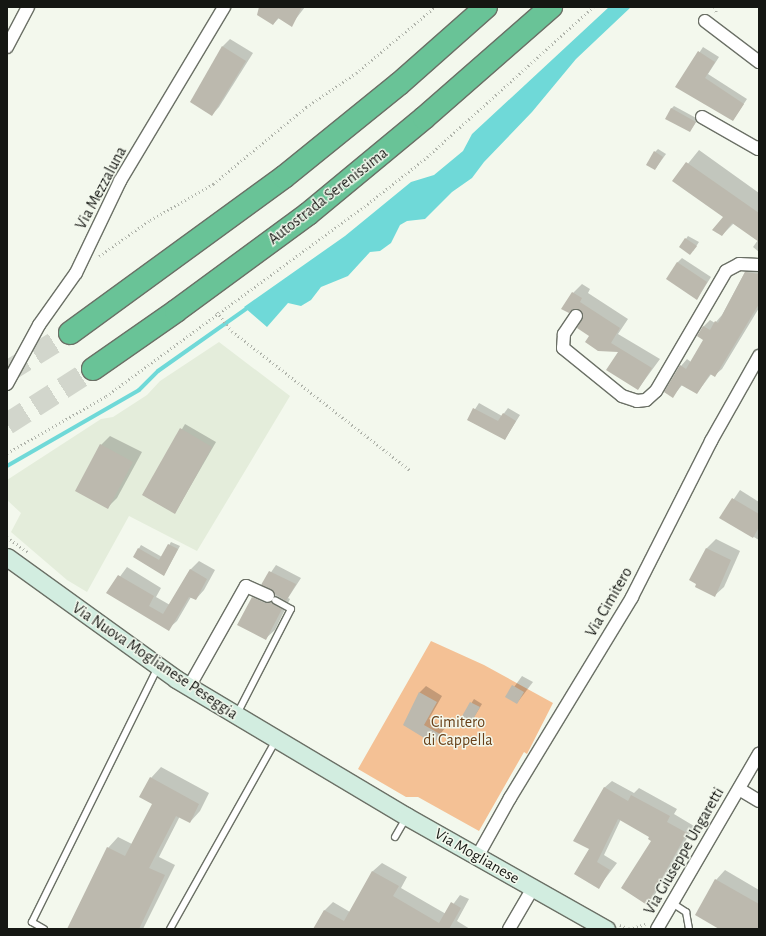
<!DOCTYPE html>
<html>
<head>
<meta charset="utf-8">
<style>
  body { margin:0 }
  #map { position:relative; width:766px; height:936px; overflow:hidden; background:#f3f8ed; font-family:"Alegreya Sans",sans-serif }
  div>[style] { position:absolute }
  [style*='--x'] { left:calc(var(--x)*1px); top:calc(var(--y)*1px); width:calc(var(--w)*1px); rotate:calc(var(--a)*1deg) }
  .built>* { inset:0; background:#e4eddb }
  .green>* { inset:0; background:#f4c195 }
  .water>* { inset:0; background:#6fd9d8 }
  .shadow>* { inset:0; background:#0003 }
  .stream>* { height:4px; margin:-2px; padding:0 2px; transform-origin:2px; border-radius:2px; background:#6fd9d8 }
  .building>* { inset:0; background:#bcb9ae }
  .motorway-tunnel>* { height:22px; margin-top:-11px; transform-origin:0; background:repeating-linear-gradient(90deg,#d2d6cc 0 22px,transparent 0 33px) }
  .path>* { height:2.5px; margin-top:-1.25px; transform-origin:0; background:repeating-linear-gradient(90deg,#afb3aa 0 1px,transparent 0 4px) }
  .roads { filter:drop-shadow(1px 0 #6b7066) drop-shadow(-1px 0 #6b7066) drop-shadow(0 1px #6b7066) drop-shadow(0 -1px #6b7066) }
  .service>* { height:6px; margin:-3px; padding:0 3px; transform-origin:3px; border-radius:3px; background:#fff }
  .minor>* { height:12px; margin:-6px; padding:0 6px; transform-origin:6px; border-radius:6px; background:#fff }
  .secondary>* { height:17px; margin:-8.5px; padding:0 8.5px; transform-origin:8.5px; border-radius:8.5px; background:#d2ede0 }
  .motorway>* { height:22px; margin:-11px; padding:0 11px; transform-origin:11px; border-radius:11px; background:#69c397 }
  span { translate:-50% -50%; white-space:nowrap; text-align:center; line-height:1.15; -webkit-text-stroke:3px #f3f8ed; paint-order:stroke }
  .street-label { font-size:16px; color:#151713 }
  .park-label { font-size:16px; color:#684018 }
  .frame { position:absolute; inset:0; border:8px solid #151713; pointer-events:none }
</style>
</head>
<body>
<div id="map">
  <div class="built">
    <div style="clip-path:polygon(219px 342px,290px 396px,197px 551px,129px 516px,87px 592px,67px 580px,11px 532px,21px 513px,7px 500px,7px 480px,101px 419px,113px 417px,147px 395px,160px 381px)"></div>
  </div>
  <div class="green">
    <div style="clip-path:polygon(431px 641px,484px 665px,553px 703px,527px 754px,524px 752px,479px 831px,418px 797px,406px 797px,358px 769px)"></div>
  </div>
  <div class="water">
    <div style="clip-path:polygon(609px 7px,631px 7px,576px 59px,532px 112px,484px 162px,472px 178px,452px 192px,425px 219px,407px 221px,400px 225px,391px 243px,380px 251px,370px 252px,348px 276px,321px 287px,311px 300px,301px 306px,288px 303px,267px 327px,244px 307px,345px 236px,411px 182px,434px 175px,463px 151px,472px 134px)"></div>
  </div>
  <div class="shadow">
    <div style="clip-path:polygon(262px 7px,305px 7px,291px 25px,279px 18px,273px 24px)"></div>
    <div style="clip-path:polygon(230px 39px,253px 53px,219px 107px,212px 115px,223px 46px)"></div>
    <div style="clip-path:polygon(703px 47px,719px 57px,708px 74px,747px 99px,733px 120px,677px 87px)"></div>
    <div style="clip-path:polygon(674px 106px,698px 119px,690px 131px,671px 109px)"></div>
    <div style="clip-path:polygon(658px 149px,666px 154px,656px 168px,655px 152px)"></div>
    <div style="clip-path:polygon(699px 150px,759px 193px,759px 252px,753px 247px,758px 240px,734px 223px,722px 235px,725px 216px,674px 181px)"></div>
    <div style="clip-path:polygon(688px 236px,699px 242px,693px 251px,680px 247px)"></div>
    <div style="clip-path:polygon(682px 258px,711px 277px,697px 299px,677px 263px)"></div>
    <div style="clip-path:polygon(752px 266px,759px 267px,759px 308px,722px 369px,715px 375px,712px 373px,697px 393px,683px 384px,673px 396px,681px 366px,687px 359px,691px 362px,705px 340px,703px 327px,710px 320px,715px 323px,722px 315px,745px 272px)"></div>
    <div style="clip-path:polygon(582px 284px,590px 289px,588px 293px,628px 319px,618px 334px,660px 359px,638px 389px,619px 351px,590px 336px,573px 293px)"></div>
    <div style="clip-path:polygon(479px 403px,502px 416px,508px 408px,520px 415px,505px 439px,468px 420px)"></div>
    <div style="clip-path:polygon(185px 424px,216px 442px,175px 513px,143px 495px)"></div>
    <div style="clip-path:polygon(110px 436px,142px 452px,117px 498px,108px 507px,101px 445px)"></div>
    <div style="clip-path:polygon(740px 490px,759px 502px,759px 540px,721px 518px)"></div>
    <div style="clip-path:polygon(716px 539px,740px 551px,724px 587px,714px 596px,691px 580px,707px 548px)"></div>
    <div style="clip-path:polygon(171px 542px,180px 546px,164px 575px,134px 557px,141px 545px,162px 557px)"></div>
    <div style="clip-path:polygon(199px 561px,215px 570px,204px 590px,196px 599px,191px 597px,177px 621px,168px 629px,108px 593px,127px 567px,161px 588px,156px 597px,170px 605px,190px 570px)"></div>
    <div style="clip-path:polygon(276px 565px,301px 578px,288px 598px,290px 599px,275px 630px,265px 639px,253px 598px,262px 588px,275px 594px,263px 584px)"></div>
    <div style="clip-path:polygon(522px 676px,533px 682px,517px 703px,507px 697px)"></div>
    <div style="clip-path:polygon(426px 686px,442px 696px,429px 719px,445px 728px,434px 742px,404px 725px,420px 692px)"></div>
    <div style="clip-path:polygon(474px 699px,482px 704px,471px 722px,463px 717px)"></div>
    <div style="clip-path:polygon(161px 767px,209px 793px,200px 811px,190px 822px,180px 816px,159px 857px,175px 865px,143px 929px,68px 929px,108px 848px,118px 837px,132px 844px,154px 804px,151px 778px)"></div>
    <div style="clip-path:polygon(612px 781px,634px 793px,639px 788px,677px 809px,674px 814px,694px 826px,654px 896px,647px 903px,652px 841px,651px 837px,621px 819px,604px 855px,617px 863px,598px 888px,590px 849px,604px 788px)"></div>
    <div style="clip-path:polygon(382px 863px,407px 877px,401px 888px,446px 914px,460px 895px,469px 899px,457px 921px,470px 929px,314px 929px,325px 910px,333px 902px,350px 912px,373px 871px)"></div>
    <div style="clip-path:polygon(725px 870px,759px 890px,759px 929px,721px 929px,716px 880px)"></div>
  </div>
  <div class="stream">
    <div style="--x:7;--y:466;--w:152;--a:-29.9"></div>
    <div style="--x:139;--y:390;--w:27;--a:-45"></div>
    <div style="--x:158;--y:371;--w:113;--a:-35.2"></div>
  </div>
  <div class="building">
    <div style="clip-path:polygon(259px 7px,302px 7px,292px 27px,278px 18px,273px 25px,257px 15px)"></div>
    <div style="clip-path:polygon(222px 46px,246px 61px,212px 116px,190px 102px)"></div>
    <div style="clip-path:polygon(698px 51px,715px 62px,705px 78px,744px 104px,733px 121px,675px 87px)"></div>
    <div style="clip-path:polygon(671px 108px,696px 122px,690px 132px,665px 119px)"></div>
    <div style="clip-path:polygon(654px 151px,663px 157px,655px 170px,646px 165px)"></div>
    <div style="clip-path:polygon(686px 162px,759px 213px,759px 242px,732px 223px,722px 236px,712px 230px,723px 217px,672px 181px)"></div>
    <div style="clip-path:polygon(685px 238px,697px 246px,690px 255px,679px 247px)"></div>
    <div style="clip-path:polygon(677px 262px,707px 282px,697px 300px,666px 279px)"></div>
    <div style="clip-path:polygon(745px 272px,759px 274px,759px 304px,715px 377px,710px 374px,697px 394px,681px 385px,673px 398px,664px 392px,680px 365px,686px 369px,703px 340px,697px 336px,703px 326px,710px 330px,715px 321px,718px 323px)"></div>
    <div style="clip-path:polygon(572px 292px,582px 298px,580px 302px,620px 328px,611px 343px,652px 368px,638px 390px,606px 370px,618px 352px,598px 351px,585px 342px,589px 336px,577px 328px,583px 317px,580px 310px,573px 309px,569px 313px,561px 309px)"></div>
    <div style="clip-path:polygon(473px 408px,498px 421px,503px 413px,516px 421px,505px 440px,467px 420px)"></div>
    <div style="clip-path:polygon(180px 428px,212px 447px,175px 514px,142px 495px)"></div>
    <div style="clip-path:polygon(100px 444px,133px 462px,108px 509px,75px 491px)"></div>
    <div style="clip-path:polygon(732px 498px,759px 514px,759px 527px,753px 538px,719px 518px)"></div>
    <div style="clip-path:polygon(168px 544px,178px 549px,164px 576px,133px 557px,138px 548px,159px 560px)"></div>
    <div style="clip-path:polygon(706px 548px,731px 560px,715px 597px,695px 587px,696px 584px,689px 580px)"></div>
    <div style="clip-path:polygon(190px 569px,207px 579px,196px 600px,189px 597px,169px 631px,106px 593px,118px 575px,154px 596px,149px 606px,163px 614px)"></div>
    <div style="clip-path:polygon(269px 571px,296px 584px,286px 601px,261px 585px)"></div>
    <div style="clip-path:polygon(252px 597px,265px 603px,271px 603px,282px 609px,266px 640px,237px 625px)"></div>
    <div style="clip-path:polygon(512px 685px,524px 692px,517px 704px,505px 697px)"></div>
    <div style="clip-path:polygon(419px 692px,437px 702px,424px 725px,440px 734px,434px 744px,403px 725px)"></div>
    <div style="clip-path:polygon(470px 702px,480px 707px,471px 723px,461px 718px)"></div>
    <div style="clip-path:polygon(150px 777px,199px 804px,190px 823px,176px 816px,149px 868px,165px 875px,139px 929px,67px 929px,107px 847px,125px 856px,152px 804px,139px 797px)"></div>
    <div style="clip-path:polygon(604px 787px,628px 801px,631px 795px,670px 816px,667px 822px,687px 833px,647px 905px,621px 888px,651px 841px,648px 839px,649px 837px,618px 819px,597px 862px,610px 870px,599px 889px,574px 874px,589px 849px,573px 841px)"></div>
    <div style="clip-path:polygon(372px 871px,399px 886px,393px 896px,439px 923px,451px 902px,461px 908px,449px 929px,313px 929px,324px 910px,344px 921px)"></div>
    <div style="clip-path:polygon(715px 879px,759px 904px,759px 929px,719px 929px,695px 915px)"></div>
  </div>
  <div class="motorway-tunnel">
    <div style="--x:7;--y:372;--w:74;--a:-31.8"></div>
    <div style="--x:7;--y:424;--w:102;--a:-32.6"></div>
  </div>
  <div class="path">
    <div style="--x:715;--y:7;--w:7;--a:74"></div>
    <div style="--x:99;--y:256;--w:62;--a:-35.2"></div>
    <div style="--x:150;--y:220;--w:73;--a:-29.7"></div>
    <div style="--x:213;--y:184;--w:121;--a:-39.6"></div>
    <div style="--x:306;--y:107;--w:60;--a:-34.2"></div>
    <div style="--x:356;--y:73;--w:103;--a:-39.9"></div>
    <div style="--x:217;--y:312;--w:24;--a:52"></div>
    <div style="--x:232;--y:331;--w:227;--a:38"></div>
    <div style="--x:7;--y:453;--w:114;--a:-29.9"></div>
    <div style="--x:106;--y:396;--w:316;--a:-36.3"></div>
    <div style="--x:361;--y:209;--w:84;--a:-38.2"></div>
    <div style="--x:427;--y:157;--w:224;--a:-42.1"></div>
    <div style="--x:7;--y:537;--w:26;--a:36"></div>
    <div style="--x:620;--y:925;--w:10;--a:24"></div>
    <div style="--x:629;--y:929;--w:17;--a:-17"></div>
  </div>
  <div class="roads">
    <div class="service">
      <div style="--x:237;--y:714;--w:118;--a:-62.8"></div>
      <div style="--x:291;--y:609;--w:18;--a:-151"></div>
      <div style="--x:395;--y:837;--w:22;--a:-60"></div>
      <div style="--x:672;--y:903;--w:17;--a:33"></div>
      <div style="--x:686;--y:912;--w:17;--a:80"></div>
      <div style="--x:44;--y:929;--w:14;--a:-150"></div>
      <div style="--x:32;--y:922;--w:284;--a:-63.7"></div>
      <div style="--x:170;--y:929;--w:217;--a:-60.7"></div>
    </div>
    <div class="minor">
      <div style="--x:705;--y:21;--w:68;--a:37.2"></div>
      <div style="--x:7;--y:47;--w:45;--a:-62.3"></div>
      <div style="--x:702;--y:117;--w:64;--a:29.7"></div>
      <div style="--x:758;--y:149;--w:2;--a:-63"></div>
      <div style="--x:576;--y:316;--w:22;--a:124"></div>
      <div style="--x:564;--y:334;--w:14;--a:94"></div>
      <div style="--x:563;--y:348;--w:76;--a:39.1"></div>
      <div style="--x:622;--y:396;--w:16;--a:18"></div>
      <div style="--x:637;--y:401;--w:9;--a:-6"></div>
      <div style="--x:646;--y:400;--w:13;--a:-42"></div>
      <div style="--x:656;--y:391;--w:139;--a:-59.7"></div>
      <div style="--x:726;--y:271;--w:15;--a:-28"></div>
      <div style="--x:739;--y:264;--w:20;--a:3"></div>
      <div style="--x:7;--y:384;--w:67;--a:-61.5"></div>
      <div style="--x:39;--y:325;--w:64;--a:-54.6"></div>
      <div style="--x:76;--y:273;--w:102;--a:-64.4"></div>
      <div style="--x:120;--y:181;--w:203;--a:-59.1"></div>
      <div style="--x:189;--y:687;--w:116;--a:-60.6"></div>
      <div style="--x:246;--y:586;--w:24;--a:24"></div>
      <div style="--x:739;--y:789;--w:23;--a:31"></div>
      <div style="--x:477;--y:857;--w:68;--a:-60.8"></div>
      <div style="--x:510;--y:798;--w:235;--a:-58.7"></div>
      <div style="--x:632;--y:597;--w:175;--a:-63.1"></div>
      <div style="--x:711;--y:441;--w:98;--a:-60.5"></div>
      <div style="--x:509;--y:929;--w:48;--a:-59.7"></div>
      <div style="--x:657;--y:929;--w:203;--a:-59.8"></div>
    </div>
    <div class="secondary">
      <div style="--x:7;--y:557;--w:208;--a:35.8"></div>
      <div style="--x:176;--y:679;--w:268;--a:30.8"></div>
      <div style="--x:406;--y:816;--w:230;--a:29.5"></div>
    </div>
    <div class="motorway">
      <div style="--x:70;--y:333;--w:265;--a:-36.1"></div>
      <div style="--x:284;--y:177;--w:148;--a:-39"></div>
      <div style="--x:399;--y:84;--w:116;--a:-41.5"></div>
      <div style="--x:93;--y:369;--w:101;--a:-34.9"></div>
      <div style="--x:176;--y:311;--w:164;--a:-36.3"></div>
      <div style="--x:308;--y:214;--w:151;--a:-39.6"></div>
      <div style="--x:424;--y:118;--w:169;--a:-41.2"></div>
    </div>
  </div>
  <div class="street-label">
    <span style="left:101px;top:188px;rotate:-62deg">Via Mezzaluna</span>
    <span style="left:328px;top:196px;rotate:-38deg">Autostrada Serenissima</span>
    <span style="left:609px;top:602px;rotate:-60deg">Via Cimitero</span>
    <span style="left:155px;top:661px;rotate:34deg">Via Nuova Moglianese Peseggia</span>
    <span style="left:684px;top:851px;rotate:-60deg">Via Giuseppe Ungaretti</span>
    <span style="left:477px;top:856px;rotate:30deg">Via Moglianese</span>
  </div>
  <div class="park-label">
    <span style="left:458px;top:731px">Cimitero<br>di Cappella</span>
  </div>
  <div class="frame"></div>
</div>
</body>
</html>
